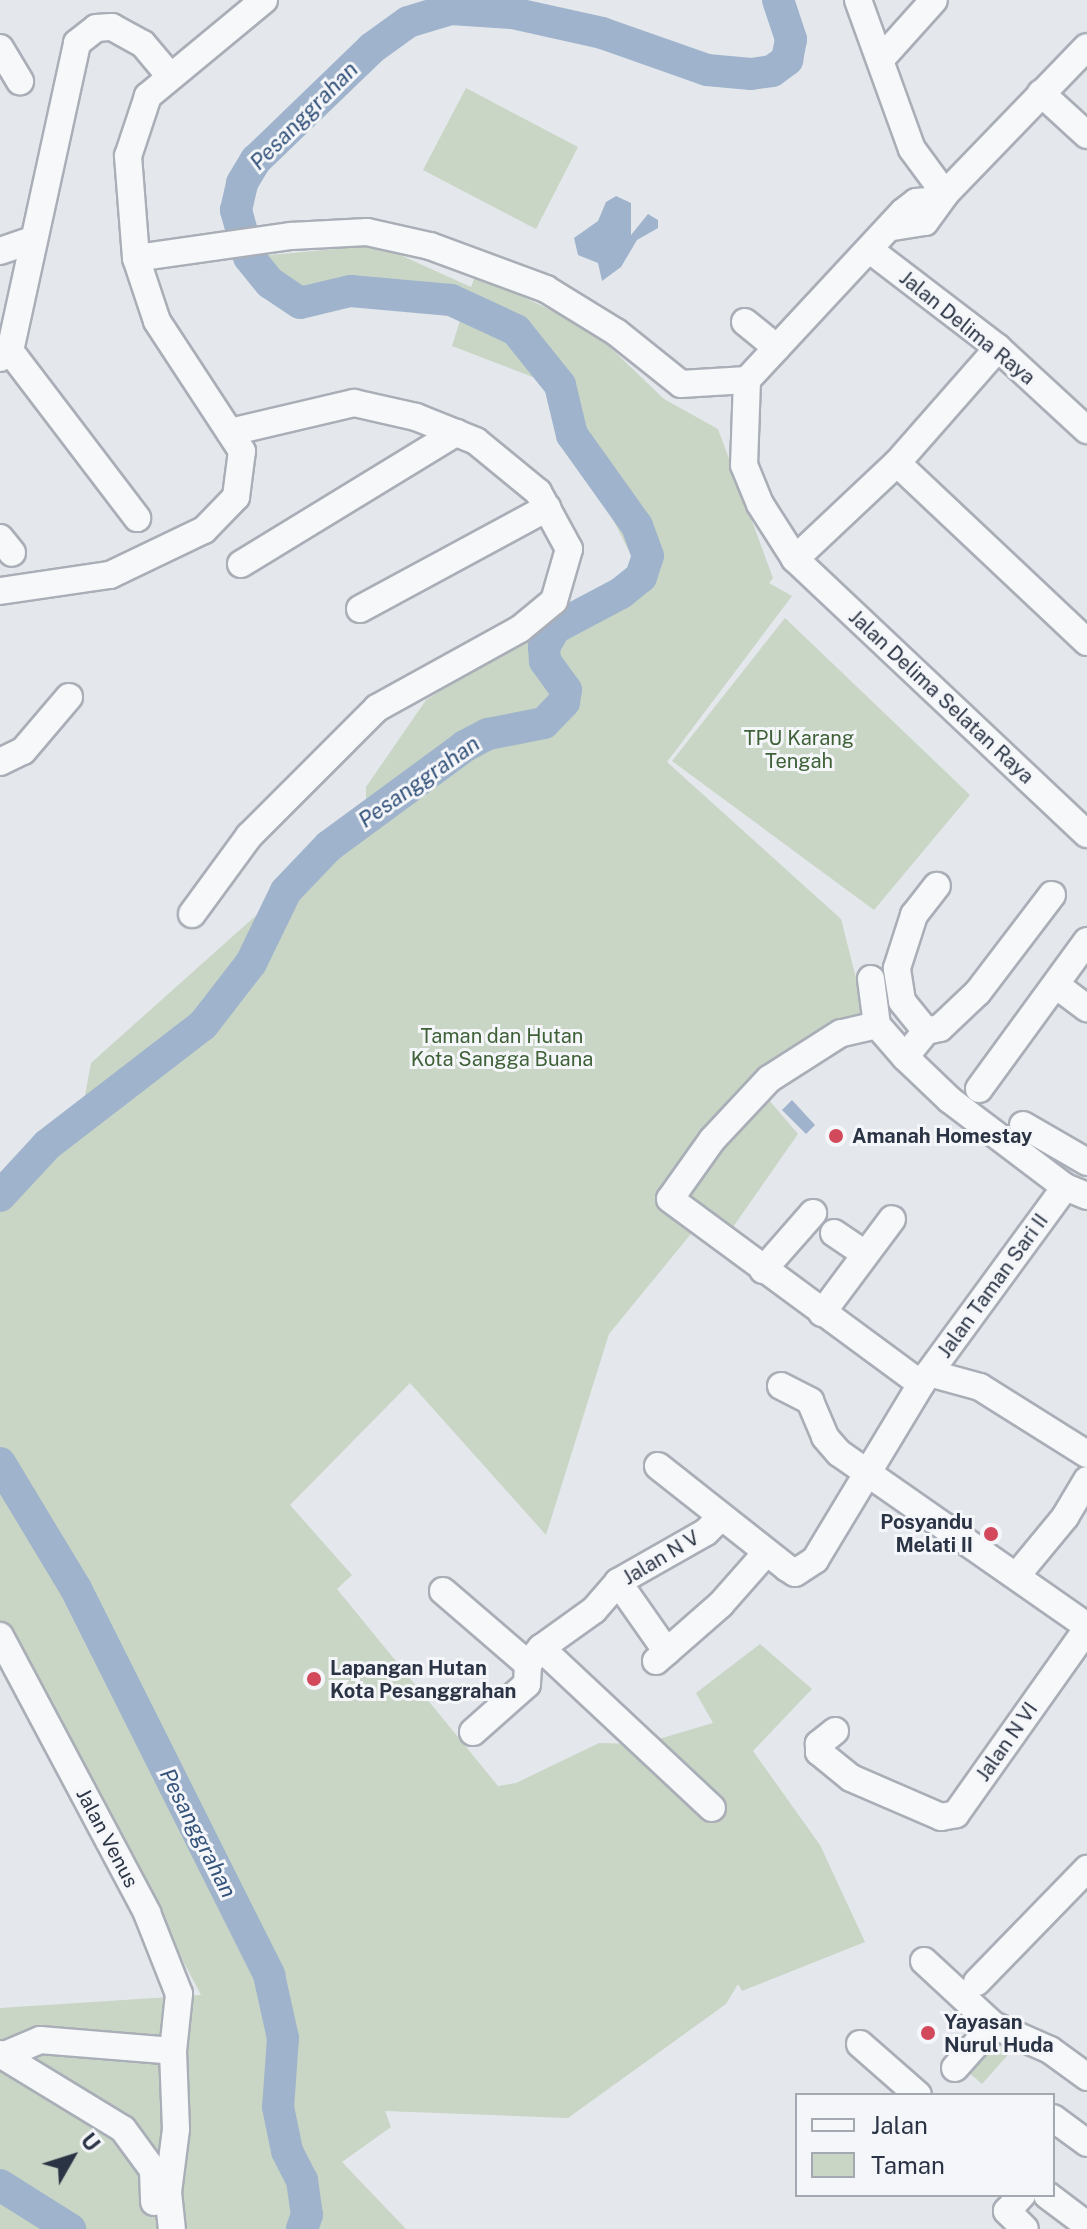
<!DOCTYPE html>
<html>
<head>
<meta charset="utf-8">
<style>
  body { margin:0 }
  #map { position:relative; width:1087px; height:2229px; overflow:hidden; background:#e4e7ec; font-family:"Public Sans",sans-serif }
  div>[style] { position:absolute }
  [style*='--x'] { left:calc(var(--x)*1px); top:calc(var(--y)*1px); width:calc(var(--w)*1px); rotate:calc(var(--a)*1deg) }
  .green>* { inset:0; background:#c9d6c5 }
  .water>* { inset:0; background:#9fb4cc }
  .river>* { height:32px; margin:-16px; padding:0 16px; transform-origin:16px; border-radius:16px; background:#9fb4cc }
  .roads { filter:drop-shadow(2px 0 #a9aeb7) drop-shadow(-2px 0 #a9aeb7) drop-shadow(0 2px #a9aeb7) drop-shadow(0 -2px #a9aeb7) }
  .minor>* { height:26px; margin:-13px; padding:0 13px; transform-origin:13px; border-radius:13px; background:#f7f8fa }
  .dots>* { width:22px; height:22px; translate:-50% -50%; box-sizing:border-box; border:4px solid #f4f6f9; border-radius:50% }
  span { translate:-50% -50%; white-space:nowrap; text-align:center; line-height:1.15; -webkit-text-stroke:6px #f4f6f9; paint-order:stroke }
  .street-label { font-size:20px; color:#2b3445 }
  .park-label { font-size:20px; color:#3f6138 }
  .poi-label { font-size:20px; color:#2b3445; font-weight:700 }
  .left { translate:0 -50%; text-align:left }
  .right { translate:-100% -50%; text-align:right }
  .water-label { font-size:22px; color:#34527a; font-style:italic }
  .legend { position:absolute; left:795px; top:2093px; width:260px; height:104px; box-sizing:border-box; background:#f4f6f9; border:2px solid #a4a8b1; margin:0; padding:10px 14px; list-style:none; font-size:24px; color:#2b3445 }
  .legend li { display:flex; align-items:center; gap:16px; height:40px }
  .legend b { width:40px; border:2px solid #a4a8b1 }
  .north { position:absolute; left:32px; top:2117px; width:80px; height:80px; -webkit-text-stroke:6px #f4f6f9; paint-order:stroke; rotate:51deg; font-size:22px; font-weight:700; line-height:32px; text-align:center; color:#2b3445 }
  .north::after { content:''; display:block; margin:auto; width:28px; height:36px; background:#2b3445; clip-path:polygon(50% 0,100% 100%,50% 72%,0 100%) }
</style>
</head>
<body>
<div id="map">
  <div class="green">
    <div style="clip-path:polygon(466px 88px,578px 147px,536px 229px,423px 170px)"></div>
    <div style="clip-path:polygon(378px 245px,471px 287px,476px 274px,592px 330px,664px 399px,718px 429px,773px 578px,769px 583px,792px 596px,667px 762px,841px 919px,871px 1037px,827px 1053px,768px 1099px,798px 1134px,731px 1230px,699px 1224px,609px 1334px,546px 1535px,410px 1383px,290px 1505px,352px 1575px,337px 1589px,498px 1786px,516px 1783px,599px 1743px,642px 1744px,713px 1723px,696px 1693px,760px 1644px,812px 1689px,753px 1751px,820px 1845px,865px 1942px,742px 1991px,738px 1984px,726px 2004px,568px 2118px,385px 2111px,391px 2127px,342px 2162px,406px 2229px,0 2229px,0 2008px,201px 1995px,8px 1627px,0 1631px,0 1196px,81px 1117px,91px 1063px,366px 817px,366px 787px,426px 700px,637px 567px,543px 381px,452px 346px,465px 305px,402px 293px,350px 291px,300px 303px,270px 283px,249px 257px)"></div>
    <div style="clip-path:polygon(785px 618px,970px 795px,874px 910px,672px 761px)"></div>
    <div style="clip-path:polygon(992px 2029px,1014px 2048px,982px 2084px,960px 2065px)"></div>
  </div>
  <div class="water">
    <div style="clip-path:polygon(616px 196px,631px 203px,631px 235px,648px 214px,658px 220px,658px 228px,637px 240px,621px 267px,602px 281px,598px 263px,578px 255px,574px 238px,598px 221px,606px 202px)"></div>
    <div style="clip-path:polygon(792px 1100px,815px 1125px,806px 1134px,782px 1110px)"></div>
  </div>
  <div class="river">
    <div style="--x:0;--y:1196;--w:69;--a:-47.3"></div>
    <div style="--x:47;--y:1145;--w:197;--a:-37.6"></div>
    <div style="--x:203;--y:1025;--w:78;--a:-52.3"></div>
    <div style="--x:251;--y:963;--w:80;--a:-64.1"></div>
    <div style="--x:286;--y:891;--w:62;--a:-46.3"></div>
    <div style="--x:329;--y:846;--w:169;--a:-36.3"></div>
    <div style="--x:465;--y:746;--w:26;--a:-28"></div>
    <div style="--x:488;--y:734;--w:57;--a:-11.1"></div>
    <div style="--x:544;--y:723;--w:29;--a:-46"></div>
    <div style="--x:564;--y:702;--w:12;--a:-81"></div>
    <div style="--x:566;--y:690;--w:36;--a:-126"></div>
    <div style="--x:545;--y:661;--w:14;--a:-94"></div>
    <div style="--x:544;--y:647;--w:22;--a:-60"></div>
    <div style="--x:555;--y:628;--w:75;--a:-27.9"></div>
    <div style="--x:621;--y:593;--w:26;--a:-39"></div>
    <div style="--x:641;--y:577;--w:22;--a:-72"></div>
    <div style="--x:648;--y:556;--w:32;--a:-110"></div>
    <div style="--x:637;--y:526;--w:112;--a:-125.5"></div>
    <div style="--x:572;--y:435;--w:51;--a:-103.5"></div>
    <div style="--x:560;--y:385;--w:70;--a:-128.7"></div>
    <div style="--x:516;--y:330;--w:72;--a:-155.2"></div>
    <div style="--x:451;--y:300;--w:101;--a:-174.9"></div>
    <div style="--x:350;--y:291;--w:51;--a:166.5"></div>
    <div style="--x:300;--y:303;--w:36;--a:-146"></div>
    <div style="--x:270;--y:283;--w:33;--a:-129"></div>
    <div style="--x:249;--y:257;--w:49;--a:-105.5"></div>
    <div style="--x:236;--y:210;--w:28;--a:-77"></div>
    <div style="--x:242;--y:183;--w:27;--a:-59"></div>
    <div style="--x:256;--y:160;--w:161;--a:-44"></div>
    <div style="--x:372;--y:48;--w:44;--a:-35.8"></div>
    <div style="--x:408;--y:22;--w:45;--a:-16.8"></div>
    <div style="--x:451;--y:9;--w:61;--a:3.8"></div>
    <div style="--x:512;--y:13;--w:92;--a:12.5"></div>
    <div style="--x:602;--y:33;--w:111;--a:19.4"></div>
    <div style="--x:707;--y:70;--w:44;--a:5.2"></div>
    <div style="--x:751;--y:74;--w:21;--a:-8"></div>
    <div style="--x:772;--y:71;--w:19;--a:-36"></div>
    <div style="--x:787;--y:60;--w:21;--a:-79"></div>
    <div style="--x:791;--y:39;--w:41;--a:-108.4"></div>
    <div style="--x:0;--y:1463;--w:147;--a:58.9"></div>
    <div style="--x:76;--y:1589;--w:432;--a:63.4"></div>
    <div style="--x:269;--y:1975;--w:65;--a:77.5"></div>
    <div style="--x:283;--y:2038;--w:69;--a:94.1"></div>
    <div style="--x:278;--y:2107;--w:45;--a:78.4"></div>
    <div style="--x:287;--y:2151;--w:33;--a:63"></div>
    <div style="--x:302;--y:2180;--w:35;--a:82"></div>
    <div style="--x:307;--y:2215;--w:15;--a:110"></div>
    <div style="--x:0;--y:2185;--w:83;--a:32.2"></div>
  </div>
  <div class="roads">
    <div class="minor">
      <div style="--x:264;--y:0;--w:151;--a:140.4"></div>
      <div style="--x:148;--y:96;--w:63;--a:108.4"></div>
      <div style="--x:128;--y:156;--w:102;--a:85.5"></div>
      <div style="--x:136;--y:258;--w:157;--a:-8.1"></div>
      <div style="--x:291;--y:236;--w:76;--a:-3"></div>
      <div style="--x:367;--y:232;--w:65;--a:12.5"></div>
      <div style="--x:430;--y:246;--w:124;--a:20.3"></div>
      <div style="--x:546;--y:289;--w:82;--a:31.6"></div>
      <div style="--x:616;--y:332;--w:83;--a:38.7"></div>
      <div style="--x:681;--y:384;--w:66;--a:-3.5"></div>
      <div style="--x:858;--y:0;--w:158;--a:70.1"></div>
      <div style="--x:912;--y:149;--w:56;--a:53.7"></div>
      <div style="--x:0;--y:48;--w:39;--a:59"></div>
      <div style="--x:881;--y:59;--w:79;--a:-48.1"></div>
      <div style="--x:1041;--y:93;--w:62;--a:42.4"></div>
      <div style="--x:939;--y:200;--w:23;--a:175"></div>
      <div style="--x:916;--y:202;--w:16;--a:142"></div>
      <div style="--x:903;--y:212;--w:229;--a:132.9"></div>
      <div style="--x:747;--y:380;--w:85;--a:92"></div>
      <div style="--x:744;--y:465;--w:42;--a:67.7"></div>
      <div style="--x:760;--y:504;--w:65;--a:57.5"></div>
      <div style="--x:795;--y:559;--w:401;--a:43.3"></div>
      <div style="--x:893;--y:227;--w:32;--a:-9"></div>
      <div style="--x:925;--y:222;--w:34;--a:-54"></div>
      <div style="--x:945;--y:194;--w:204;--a:-46"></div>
      <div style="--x:870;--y:250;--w:161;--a:37.4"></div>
      <div style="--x:998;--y:348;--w:121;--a:42.7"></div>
      <div style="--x:0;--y:251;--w:34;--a:-19"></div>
      <div style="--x:745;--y:322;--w:41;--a:39.1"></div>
      <div style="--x:10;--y:351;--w:210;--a:52.7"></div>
      <div style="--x:0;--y:358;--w:12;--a:-35"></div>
      <div style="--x:10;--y:351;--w:315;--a:-77.7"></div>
      <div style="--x:77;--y:43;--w:24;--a:-38"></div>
      <div style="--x:96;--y:28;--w:16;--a:-4"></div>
      <div style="--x:112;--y:27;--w:35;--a:29"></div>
      <div style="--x:143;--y:44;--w:40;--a:50"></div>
      <div style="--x:897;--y:463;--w:261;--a:43.3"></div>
      <div style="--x:0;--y:538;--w:19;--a:51"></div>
      <div style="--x:795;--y:559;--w:140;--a:-43.3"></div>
      <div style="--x:897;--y:463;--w:153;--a:-48.7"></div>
      <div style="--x:241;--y:564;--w:252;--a:-31.4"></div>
      <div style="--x:0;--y:591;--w:111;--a:-8.3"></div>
      <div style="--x:110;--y:575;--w:104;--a:-25.6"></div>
      <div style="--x:204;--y:530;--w:46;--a:-45.9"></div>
      <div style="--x:236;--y:497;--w:46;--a:-82.6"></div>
      <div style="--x:242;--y:451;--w:155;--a:-123.2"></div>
      <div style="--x:157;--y:321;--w:66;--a:-108.4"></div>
      <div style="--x:360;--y:609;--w:213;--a:-28.4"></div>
      <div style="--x:0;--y:762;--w:25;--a:-26"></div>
      <div style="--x:23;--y:751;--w:71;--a:-49.6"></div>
      <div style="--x:192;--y:914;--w:97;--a:-53.8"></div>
      <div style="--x:249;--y:836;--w:181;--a:-45"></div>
      <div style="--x:377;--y:708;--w:163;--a:-28.9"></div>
      <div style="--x:520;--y:629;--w:44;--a:-39.5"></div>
      <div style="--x:554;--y:601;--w:54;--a:-73.9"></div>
      <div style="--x:569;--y:549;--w:65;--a:-118.5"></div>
      <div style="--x:538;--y:492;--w:80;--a:-140.6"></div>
      <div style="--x:476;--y:441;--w:65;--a:-158.2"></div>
      <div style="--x:416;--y:417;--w:64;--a:-167.3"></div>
      <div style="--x:354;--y:403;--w:127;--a:166.8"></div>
      <div style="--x:871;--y:979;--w:46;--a:82.6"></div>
      <div style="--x:877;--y:1025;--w:43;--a:48.8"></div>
      <div style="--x:905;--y:1057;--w:62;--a:43.7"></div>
      <div style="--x:950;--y:1100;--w:144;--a:37.1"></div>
      <div style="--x:1065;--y:1187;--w:24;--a:22"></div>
      <div style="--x:1056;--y:985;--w:39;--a:37"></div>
      <div style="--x:877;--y:1025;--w:37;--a:167"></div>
      <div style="--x:841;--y:1033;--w:85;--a:147.4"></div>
      <div style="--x:769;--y:1079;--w:83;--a:133.1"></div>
      <div style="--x:712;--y:1140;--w:72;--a:125.4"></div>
      <div style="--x:670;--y:1199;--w:312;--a:36.4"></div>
      <div style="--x:926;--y:1031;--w:38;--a:-129"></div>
      <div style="--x:902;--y:1001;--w:33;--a:-99"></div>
      <div style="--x:897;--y:968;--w:56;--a:-72.2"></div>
      <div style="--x:914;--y:915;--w:37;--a:-52"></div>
      <div style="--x:905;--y:1057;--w:33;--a:-51"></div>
      <div style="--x:926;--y:1031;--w:14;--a:-12"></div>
      <div style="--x:940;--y:1028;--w:52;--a:-43.5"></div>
      <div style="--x:978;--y:992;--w:122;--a:-52.7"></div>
      <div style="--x:979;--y:1089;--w:183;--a:-53.9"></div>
      <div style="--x:1023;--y:1125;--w:74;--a:30"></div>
      <div style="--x:834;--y:1233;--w:37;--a:34"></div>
      <div style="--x:763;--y:1270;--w:76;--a:-48.7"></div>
      <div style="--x:822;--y:1313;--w:117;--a:-53.3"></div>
      <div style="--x:929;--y:1373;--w:53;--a:15.4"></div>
      <div style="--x:980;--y:1387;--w:126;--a:32.1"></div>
      <div style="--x:781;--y:1386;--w:33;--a:27"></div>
      <div style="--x:810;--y:1401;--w:39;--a:67"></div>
      <div style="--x:825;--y:1437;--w:21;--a:49"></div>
      <div style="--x:839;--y:1453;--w:302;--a:34.9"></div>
      <div style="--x:658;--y:1466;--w:164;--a:38.3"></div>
      <div style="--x:787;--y:1568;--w:9;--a:32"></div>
      <div style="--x:795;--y:1573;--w:24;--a:-33"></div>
      <div style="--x:815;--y:1560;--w:205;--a:-58.9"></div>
      <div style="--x:921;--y:1384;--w:244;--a:-53.8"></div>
      <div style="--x:1018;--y:1574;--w:74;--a:-50.5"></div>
      <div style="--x:1065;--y:1517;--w:43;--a:-59.3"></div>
      <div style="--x:618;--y:1582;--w:85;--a:55"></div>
      <div style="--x:443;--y:1591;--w:112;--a:40.7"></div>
      <div style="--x:0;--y:1636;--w:314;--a:62"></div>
      <div style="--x:147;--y:1913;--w:87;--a:68.4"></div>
      <div style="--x:179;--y:1994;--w:57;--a:96"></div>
      <div style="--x:173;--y:2051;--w:78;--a:87.8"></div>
      <div style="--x:176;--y:2129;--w:64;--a:97.2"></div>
      <div style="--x:168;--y:2192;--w:37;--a:84"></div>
      <div style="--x:541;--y:1648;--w:234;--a:43.1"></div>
      <div style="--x:656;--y:1661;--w:86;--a:-41.2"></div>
      <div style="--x:721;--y:1604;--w:68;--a:-48.6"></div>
      <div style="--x:835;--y:1731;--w:21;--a:141"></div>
      <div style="--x:819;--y:1744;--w:8;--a:90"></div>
      <div style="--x:819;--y:1752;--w:41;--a:39.1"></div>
      <div style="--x:851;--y:1778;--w:98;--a:23.4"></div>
      <div style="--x:941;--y:1817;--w:15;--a:-11"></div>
      <div style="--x:956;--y:1814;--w:227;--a:-54.7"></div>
      <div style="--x:473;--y:1732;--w:72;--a:-41.6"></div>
      <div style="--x:527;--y:1684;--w:20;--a:-87"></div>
      <div style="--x:528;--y:1664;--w:21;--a:-51"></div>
      <div style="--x:541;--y:1648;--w:65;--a:-35.6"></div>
      <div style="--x:594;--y:1610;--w:37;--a:-49"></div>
      <div style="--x:618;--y:1582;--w:101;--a:-29.6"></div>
      <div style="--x:706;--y:1532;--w:20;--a:-45"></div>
      <div style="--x:924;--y:1961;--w:94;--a:42.8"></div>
      <div style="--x:993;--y:2025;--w:62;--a:23.7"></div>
      <div style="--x:1050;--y:2050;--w:46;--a:36.1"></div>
      <div style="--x:977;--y:1982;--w:158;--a:-45.8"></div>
      <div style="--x:860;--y:2044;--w:77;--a:41.3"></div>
      <div style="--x:0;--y:2054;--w:144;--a:31.4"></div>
      <div style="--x:123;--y:2129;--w:51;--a:53.8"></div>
      <div style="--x:153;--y:2170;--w:32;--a:88"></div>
      <div style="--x:7;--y:2054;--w:36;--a:-23"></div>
      <div style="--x:40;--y:2040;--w:133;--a:4.7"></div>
      <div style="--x:955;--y:2068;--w:57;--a:-48.5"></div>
      <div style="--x:1053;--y:2118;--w:42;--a:36.3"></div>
      <div style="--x:1022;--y:2195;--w:22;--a:133"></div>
      <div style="--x:1007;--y:2211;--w:25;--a:45"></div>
      <div style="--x:1047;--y:2195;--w:50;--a:36.9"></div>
    </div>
  </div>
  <div class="dots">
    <div style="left:836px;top:1136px;background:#d1495b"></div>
    <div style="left:991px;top:1534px;background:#d1495b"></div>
    <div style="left:314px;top:1679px;background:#d1495b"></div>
    <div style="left:928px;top:2033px;background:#d1495b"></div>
  </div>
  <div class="street-label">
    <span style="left:967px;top:328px;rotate:39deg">Jalan Delima Raya</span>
    <span style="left:941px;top:697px;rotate:43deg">Jalan Delima Selatan Raya</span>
    <span style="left:993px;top:1286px;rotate:-54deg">Jalan Taman Sari II</span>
    <span style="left:661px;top:1558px;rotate:-31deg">Jalan N V</span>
    <span style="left:1007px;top:1742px;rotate:-55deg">Jalan N VI</span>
    <span style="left:107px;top:1838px;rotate:62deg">Jalan Venus</span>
  </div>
  <div class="park-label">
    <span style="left:799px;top:750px">TPU Karang<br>Tengah</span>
    <span style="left:502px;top:1048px">Taman dan Hutan<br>Kota Sangga Buana</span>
  </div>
  <div class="poi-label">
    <span class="left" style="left:852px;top:1136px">Amanah Homestay</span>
    <span class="right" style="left:973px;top:1534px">Posyandu<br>Melati II</span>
    <span class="left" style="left:330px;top:1680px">Lapangan Hutan<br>Kota Pesanggrahan</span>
    <span class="left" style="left:944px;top:2034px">Yayasan<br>Nurul Huda</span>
  </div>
  <div class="water-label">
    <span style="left:304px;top:116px;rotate:-45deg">Pesanggrahan</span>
    <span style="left:419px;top:782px;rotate:-35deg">Pesanggrahan</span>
    <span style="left:198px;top:1833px;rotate:63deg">Pesanggrahan</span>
  </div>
  <ul class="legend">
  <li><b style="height:10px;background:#f7f8fa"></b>Jalan</li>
  <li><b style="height:22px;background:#c9d6c5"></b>Taman</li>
  </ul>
  <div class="north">U</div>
</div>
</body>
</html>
